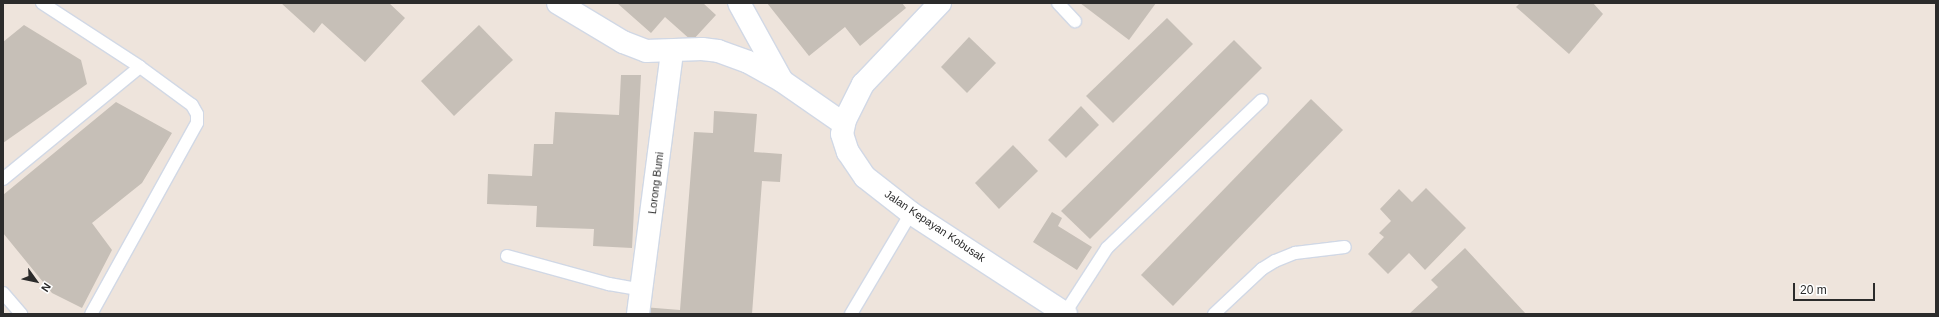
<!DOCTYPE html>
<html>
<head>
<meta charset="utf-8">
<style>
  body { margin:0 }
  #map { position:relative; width:1939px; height:317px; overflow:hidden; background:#eee4dc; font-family:Arial,sans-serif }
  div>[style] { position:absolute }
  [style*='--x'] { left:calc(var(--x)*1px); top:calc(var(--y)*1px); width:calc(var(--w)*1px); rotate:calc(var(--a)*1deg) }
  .building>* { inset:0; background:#c6bfb7 }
  .roads { filter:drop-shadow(1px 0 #d1d8e5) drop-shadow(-1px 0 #d1d8e5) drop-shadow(0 1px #d1d8e5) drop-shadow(0 -1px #d1d8e5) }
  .lane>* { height:12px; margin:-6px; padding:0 6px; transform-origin:6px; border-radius:6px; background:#fff }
  .street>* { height:22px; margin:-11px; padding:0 11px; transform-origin:11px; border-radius:11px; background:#fff }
  .secondary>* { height:22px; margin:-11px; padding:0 11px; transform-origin:11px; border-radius:11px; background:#fff }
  span { translate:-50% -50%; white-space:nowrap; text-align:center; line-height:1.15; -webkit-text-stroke:3px #fff; paint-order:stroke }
  .street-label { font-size:11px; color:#2b2b2b }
  .frame { position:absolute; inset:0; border:4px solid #2b2b2b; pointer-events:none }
  .north { position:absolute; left:16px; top:261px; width:40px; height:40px; -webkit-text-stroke:3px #fff; paint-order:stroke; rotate:123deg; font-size:11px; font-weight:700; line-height:16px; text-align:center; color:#2b2b2b }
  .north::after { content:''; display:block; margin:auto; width:14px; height:18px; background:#2b2b2b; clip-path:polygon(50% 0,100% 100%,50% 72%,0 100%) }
  .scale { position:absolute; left:1793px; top:283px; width:82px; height:18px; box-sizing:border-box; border:2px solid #2b2b2b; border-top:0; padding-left:5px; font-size:12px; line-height:14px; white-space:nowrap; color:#2b2b2b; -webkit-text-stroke:3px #fff; paint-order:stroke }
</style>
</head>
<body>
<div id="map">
  <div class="building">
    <div style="clip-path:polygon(281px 3px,389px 3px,405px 18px,365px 62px,322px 23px,314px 33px)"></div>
    <div style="clip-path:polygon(617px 3px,703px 3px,716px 15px,692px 41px,665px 17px,651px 33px)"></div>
    <div style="clip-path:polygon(767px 3px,902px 3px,906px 8px,860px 46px,845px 27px,809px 56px)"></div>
    <div style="clip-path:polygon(1080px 3px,1156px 3px,1129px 40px)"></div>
    <div style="clip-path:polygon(1520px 3px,1593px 3px,1603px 14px,1569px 54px,1516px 7px)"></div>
    <div style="clip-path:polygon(1167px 18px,1193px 44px,1113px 123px,1086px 96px)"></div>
    <div style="clip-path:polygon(24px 25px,81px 60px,87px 84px,3px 143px,3px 42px)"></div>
    <div style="clip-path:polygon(479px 25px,513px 60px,454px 116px,421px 81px)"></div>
    <div style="clip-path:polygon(969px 37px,996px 63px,967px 93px,941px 67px)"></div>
    <div style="clip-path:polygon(1234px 40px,1262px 68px,1090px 239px,1061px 211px)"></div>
    <div style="clip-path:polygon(621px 75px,641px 75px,632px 248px,593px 246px,594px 229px,536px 227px,537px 206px,487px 204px,488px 174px,532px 176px,534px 144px,553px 144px,555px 112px,619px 115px)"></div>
    <div style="clip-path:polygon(1311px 99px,1343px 130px,1173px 306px,1141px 275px)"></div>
    <div style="clip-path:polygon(116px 102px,172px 133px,142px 183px,92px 223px,112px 250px,82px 308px,52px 293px,3px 233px,3px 195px)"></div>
    <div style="clip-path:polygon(1081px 106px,1099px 125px,1066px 158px,1048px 140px)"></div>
    <div style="clip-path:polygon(714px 111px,757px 114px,754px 152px,782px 154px,780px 182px,762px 181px,752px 314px,643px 314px,643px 307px,680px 310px,694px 132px,713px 133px)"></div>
    <div style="clip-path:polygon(1013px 145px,1038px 171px,999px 209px,975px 183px)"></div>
    <div style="clip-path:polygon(1426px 188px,1466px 228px,1425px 270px,1409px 253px,1388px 274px,1368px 254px,1384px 237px,1379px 233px,1391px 221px,1380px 209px,1399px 189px,1412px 202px)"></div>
    <div style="clip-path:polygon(1052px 212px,1062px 218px,1058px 226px,1092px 247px,1077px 270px,1033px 242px)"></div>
    <div style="clip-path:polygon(1465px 248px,1526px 314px,1409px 314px,1438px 287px,1431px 280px)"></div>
  </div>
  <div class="roads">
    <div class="lane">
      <div style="--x:42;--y:3;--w:117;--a:33.1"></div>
      <div style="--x:140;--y:67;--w:64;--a:36.2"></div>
      <div style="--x:192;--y:105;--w:10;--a:61"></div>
      <div style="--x:197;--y:114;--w:9;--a:90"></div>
      <div style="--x:197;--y:123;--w:218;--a:119"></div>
      <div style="--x:1058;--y:3;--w:25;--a:47"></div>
      <div style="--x:3;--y:179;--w:177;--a:-39.3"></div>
      <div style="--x:507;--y:256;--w:106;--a:15.4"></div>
      <div style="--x:609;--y:284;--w:34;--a:10"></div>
      <div style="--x:3;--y:293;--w:28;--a:49"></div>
      <div style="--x:1065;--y:313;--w:77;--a:-57.1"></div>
      <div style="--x:1107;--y:248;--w:214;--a:-43.7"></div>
      <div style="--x:851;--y:314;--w:117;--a:-59.3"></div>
      <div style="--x:1214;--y:314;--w:66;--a:-43.2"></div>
      <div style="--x:1262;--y:269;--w:15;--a:-32"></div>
      <div style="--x:1275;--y:261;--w:22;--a:-22"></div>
      <div style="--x:1295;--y:253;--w:50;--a:-6.8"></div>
    </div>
    <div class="street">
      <div style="--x:558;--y:3;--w:76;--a:31"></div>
      <div style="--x:623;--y:42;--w:25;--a:21"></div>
      <div style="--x:646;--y:51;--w:56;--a:-2"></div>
      <div style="--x:702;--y:49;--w:16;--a:7"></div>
      <div style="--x:718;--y:51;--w:32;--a:20"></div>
      <div style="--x:748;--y:62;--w:39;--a:29"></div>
      <div style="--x:782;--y:81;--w:75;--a:34.7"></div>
      <div style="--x:739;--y:3;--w:87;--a:61.1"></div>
      <div style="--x:638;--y:314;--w:265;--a:-82.6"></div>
    </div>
    <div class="secondary">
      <div style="--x:940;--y:3;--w:112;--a:133.5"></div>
      <div style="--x:863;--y:84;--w:40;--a:116.6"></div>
      <div style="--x:845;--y:120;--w:14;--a:102"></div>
      <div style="--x:842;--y:134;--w:19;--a:72"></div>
      <div style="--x:848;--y:152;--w:30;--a:56"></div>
      <div style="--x:865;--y:177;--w:58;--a:38"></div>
      <div style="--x:911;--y:213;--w:185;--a:33.1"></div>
    </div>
  </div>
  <div class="street-label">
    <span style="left:656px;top:183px;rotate:-83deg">Lorong Bumi</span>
    <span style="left:935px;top:226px;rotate:34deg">Jalan Kepayan Kobusak</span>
  </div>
  <div class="frame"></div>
  <div class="north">N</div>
  <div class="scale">20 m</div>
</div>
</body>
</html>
